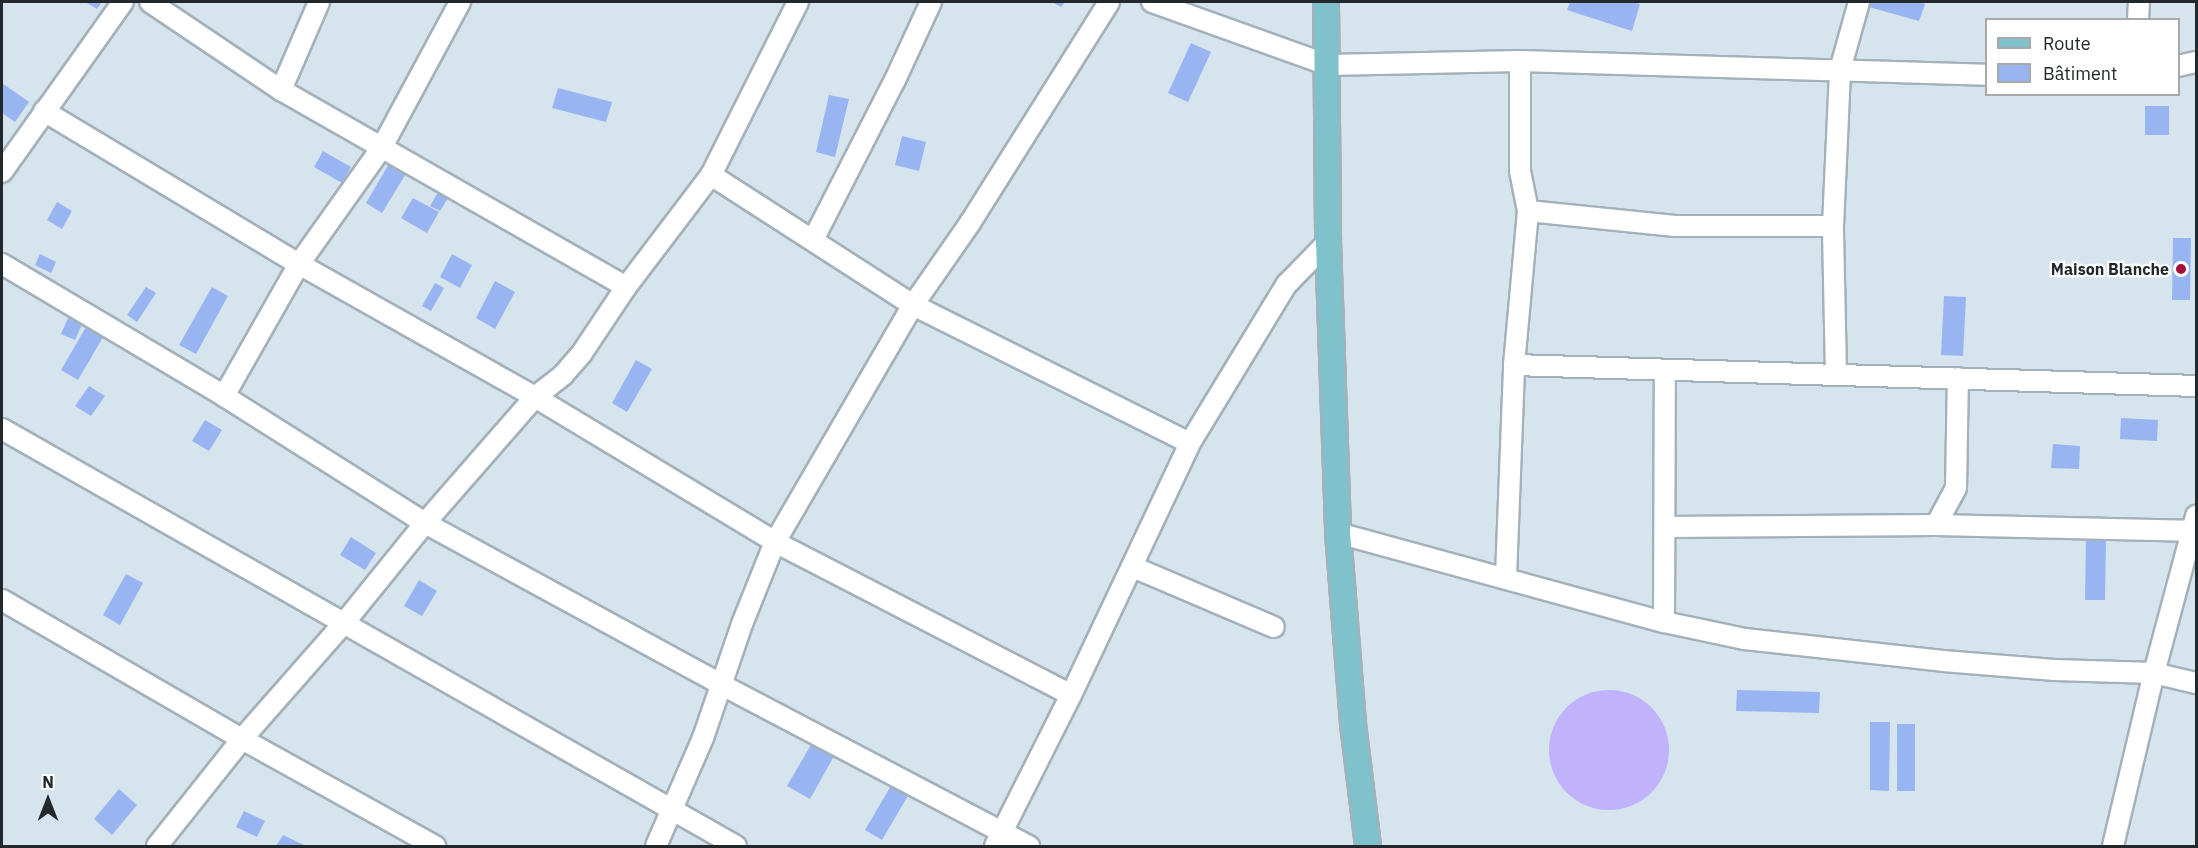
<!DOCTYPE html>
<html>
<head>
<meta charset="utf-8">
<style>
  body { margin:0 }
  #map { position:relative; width:2198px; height:848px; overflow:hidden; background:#d6e4ed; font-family:"IBM Plex Sans",sans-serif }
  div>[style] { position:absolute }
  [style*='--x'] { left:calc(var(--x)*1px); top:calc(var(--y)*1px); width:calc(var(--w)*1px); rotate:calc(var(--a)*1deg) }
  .green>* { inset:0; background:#c0b3fc }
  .round { border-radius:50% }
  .building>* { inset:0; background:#98b5f2 }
  .roads { filter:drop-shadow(2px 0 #a4b1ba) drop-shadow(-2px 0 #a4b1ba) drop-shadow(0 2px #a4b1ba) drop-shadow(0 -2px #a4b1ba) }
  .minor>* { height:20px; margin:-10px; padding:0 10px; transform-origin:10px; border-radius:10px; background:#fff }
  .major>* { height:24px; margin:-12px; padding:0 12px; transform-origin:12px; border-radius:12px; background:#7fc2cc }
  .dots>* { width:16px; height:16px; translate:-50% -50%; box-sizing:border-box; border:3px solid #fff; border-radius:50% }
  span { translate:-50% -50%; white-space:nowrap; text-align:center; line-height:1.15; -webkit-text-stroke:4.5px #fff; paint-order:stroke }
  .poi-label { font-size:16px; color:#23282c; font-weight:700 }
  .right { translate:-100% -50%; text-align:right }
  .frame { position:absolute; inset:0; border:3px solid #23282c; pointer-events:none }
  .legend { position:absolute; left:1985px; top:18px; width:195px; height:78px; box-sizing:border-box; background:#fff; border:2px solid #a7a9ab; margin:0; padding:8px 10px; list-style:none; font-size:18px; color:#23282c }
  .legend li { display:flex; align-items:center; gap:12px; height:30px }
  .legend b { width:30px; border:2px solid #a7a9ab }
  .north { position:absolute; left:18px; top:770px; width:60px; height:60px; -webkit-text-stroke:4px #fff; paint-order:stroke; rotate:0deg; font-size:16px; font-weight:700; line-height:24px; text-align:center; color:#23282c }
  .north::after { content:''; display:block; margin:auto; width:21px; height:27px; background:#23282c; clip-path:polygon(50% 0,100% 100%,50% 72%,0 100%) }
</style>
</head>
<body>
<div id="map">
  <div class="green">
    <div class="round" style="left:1549px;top:690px;width:120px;height:120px"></div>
  </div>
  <div class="building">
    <div style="clip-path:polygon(85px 2px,102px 2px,97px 9px)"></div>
    <div style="clip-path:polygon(1052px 2px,1065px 2px,1061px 7px)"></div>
    <div style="clip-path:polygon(1570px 2px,1634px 2px,1640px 4px,1632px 31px,1567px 10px)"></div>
    <div style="clip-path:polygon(1870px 2px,1917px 2px,1925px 4px,1919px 21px,1869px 7px)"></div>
    <div style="clip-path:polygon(1191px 43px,1211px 52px,1188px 102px,1168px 93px)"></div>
    <div style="clip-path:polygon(2px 83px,29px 102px,15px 122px,2px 113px)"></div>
    <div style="clip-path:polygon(558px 88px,612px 102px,606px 122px,552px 108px)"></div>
    <div style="clip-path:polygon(829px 95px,849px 99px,835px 157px,816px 152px)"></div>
    <div style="clip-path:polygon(2145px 106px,2169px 106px,2169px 135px,2145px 135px)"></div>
    <div style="clip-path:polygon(902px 136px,926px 142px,919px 171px,895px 165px)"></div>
    <div style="clip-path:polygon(323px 151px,351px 167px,342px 183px,314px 167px)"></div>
    <div style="clip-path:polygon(390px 162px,407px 172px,382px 213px,366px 203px)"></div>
    <div style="clip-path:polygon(441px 187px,451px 193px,440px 211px,430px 206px)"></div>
    <div style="clip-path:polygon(413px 198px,439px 212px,427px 233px,401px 218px)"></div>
    <div style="clip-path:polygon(57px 202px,72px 211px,62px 229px,47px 220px)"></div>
    <div style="clip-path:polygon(2173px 238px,2191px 238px,2190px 300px,2172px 300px)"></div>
    <div style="clip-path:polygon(40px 254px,56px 262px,51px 273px,35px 265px)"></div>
    <div style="clip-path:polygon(452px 254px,472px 265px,460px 288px,440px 277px)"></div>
    <div style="clip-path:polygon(495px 281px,515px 292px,495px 329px,476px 318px)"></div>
    <div style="clip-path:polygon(435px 283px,444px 288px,431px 311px,422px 306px)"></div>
    <div style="clip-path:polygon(146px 287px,156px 293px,137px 322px,127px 315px)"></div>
    <div style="clip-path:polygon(212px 287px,228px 296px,196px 354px,179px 345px)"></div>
    <div style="clip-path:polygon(1944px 296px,1966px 297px,1963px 356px,1941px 355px)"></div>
    <div style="clip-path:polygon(69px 316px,83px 322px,75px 340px,61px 334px)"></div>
    <div style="clip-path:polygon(89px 322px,106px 332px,78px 380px,61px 370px)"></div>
    <div style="clip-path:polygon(636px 360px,652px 369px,627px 412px,612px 403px)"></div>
    <div style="clip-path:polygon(89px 386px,105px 396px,91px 416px,75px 406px)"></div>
    <div style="clip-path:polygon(2121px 418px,2158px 420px,2157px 441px,2120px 439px)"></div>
    <div style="clip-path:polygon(205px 420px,222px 430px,209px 451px,192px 441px)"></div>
    <div style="clip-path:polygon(2053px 444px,2080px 446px,2079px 469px,2051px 468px)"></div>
    <div style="clip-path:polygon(351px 537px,376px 553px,365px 570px,340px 555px)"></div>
    <div style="clip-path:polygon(2086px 540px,2106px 540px,2105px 600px,2085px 600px)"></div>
    <div style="clip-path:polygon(126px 574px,143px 583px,120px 625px,103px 615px)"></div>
    <div style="clip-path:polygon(419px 580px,437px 591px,422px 616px,404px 606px)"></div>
    <div style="clip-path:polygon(1737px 690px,1820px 692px,1819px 713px,1736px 711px)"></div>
    <div style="clip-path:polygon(1870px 722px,1890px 722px,1889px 791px,1870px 790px)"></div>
    <div style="clip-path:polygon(1897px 724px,1915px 724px,1915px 791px,1897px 791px)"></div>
    <div style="clip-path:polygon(816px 736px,838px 749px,810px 799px,787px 786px)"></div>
    <div style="clip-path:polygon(895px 779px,912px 789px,882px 840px,865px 830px)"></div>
    <div style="clip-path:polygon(119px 789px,137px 805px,112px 835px,94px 819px)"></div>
    <div style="clip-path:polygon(244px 811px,265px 821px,257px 837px,236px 827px)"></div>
    <div style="clip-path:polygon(283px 835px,306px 846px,276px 846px)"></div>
  </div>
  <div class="roads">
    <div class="minor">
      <div style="--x:150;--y:2;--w:158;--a:33.9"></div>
      <div style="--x:281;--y:90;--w:397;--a:29.7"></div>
      <div style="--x:1152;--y:2;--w:187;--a:19.7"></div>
      <div style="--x:1328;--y:65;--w:192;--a:-1.2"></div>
      <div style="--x:1520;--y:61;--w:466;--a:1.7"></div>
      <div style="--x:2138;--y:20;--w:18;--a:-87"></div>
      <div style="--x:2178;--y:66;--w:18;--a:-13"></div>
      <div style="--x:281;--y:90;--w:96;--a:-66.6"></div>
      <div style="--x:44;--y:111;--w:297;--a:31"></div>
      <div style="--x:299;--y:264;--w:271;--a:29.4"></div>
      <div style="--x:535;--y:397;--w:280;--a:31.1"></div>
      <div style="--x:775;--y:542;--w:333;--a:27.3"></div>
      <div style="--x:2;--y:172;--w:209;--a:-54.6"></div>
      <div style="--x:711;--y:175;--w:240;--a:32.8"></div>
      <div style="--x:913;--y:305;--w:309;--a:26.5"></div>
      <div style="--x:1528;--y:211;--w:148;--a:5.8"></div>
      <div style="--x:1675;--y:226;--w:158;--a:0"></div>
      <div style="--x:813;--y:240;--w:180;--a:-62.9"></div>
      <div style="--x:895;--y:80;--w:86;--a:-65.2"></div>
      <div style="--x:2;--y:264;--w:258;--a:30.7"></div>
      <div style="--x:224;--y:396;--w:238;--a:32.3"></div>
      <div style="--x:425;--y:523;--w:338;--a:28.6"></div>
      <div style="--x:722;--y:685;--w:347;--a:27.7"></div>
      <div style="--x:1514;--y:365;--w:682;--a:1.76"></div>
      <div style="--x:1836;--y:374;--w:148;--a:-91.2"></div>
      <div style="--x:1833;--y:226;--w:156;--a:-87.4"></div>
      <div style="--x:1840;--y:70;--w:71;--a:-74.4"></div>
      <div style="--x:224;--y:396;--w:152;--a:-60.4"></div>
      <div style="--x:299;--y:264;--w:143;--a:-54.6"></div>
      <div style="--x:382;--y:147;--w:165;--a:-61.7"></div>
      <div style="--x:2;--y:429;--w:844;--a:29.6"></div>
      <div style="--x:1936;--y:525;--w:42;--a:-61.6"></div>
      <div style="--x:1956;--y:488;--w:110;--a:-89"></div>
      <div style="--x:1665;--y:527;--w:271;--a:-0.4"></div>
      <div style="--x:1936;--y:525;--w:257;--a:1.3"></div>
      <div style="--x:1338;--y:533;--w:338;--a:15.3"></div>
      <div style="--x:1664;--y:622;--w:83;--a:11.9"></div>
      <div style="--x:1745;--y:639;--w:199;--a:6.3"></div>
      <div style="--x:1943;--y:661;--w:112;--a:4.6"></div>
      <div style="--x:2055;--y:670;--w:99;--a:1.7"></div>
      <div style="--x:2154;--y:673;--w:43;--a:13.4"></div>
      <div style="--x:1133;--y:567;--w:153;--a:23.1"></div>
      <div style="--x:1506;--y:577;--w:212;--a:-87.8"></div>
      <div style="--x:1514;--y:365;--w:155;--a:-84.8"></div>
      <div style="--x:1528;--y:211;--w:41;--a:-101.3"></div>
      <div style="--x:1520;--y:171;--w:110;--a:-90"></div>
      <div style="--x:2;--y:600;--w:277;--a:30.1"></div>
      <div style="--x:242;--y:739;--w:221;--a:29"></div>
      <div style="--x:1664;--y:622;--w:251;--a:-89.8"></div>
      <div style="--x:157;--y:846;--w:137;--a:-51.5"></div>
      <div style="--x:242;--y:739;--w:154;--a:-48.7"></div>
      <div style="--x:344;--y:623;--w:129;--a:-51"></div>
      <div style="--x:425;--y:523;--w:167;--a:-48.9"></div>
      <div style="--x:535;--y:397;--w:36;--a:-38"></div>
      <div style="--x:563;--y:375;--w:29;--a:-49"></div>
      <div style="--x:582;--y:353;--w:79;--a:-56.3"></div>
      <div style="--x:626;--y:287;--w:141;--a:-52.8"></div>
      <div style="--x:711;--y:175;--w:194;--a:-63.3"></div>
      <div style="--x:656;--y:846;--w:118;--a:-66.5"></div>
      <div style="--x:703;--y:738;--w:120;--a:-71.1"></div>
      <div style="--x:742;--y:624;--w:88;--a:-68.1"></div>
      <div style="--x:775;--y:542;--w:274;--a:-59.8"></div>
      <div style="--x:913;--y:305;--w:100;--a:-55.2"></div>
      <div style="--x:970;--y:223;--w:261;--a:-57.8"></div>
      <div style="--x:995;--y:846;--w:169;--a:-63.3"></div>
      <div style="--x:1071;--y:695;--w:279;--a:-64.7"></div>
      <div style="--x:1190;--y:443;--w:185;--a:-58.7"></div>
      <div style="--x:1286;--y:285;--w:60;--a:-45.7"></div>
      <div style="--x:2113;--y:846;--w:178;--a:-76.7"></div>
      <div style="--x:2154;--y:673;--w:163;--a:-75"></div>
    </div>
    <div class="major">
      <div style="--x:1326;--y:2;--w:240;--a:89.5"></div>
      <div style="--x:1328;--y:242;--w:291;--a:88"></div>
      <div style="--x:1338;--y:533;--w:192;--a:85.5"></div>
      <div style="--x:1353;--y:724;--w:123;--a:83"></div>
    </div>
  </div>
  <div class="dots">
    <div style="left:2181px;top:269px;background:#a70f3c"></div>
  </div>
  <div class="poi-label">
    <span class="right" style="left:2169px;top:269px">Maison Blanche</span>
  </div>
  <div class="frame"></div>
  <ul class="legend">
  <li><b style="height:8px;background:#7fc2cc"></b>Route</li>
  <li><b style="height:16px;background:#98b5f2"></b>Bâtiment</li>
  </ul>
  <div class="north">N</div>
</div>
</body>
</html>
